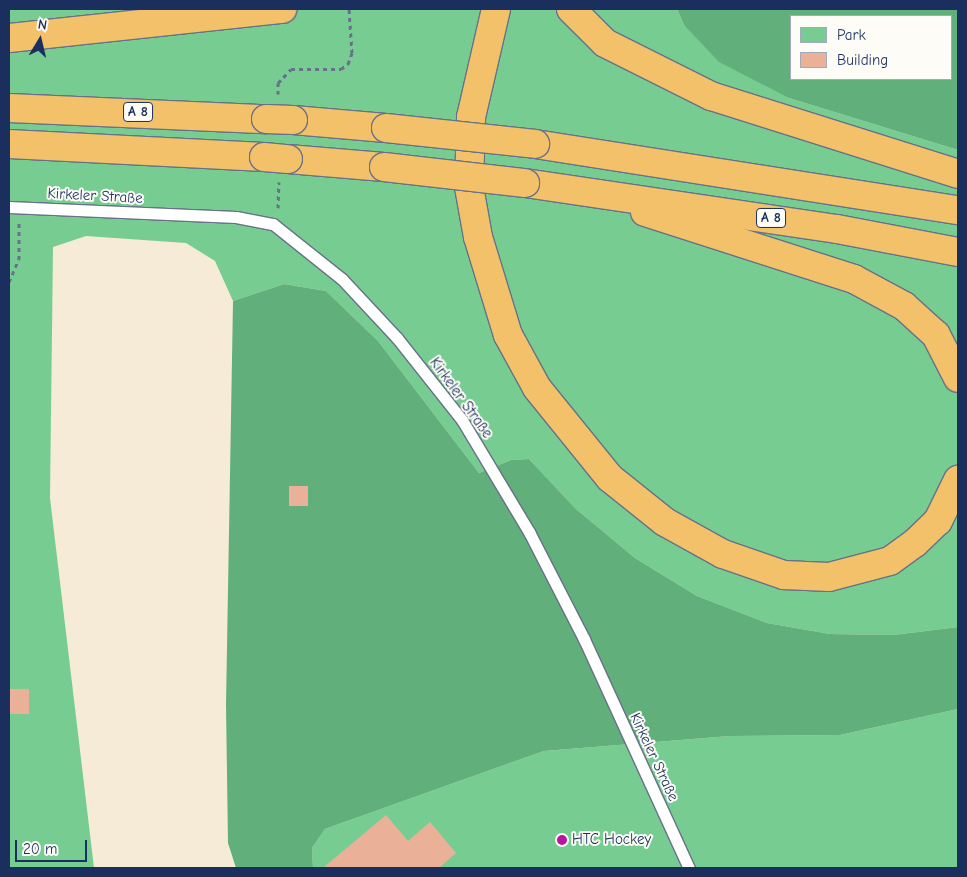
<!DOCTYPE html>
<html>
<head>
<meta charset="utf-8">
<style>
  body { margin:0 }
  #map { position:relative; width:967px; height:877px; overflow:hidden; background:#f5ebd6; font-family:"Comic Neue",sans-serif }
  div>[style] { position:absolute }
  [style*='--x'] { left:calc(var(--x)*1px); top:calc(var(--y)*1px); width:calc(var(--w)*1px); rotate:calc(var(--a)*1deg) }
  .green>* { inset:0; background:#77cd91 }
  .forest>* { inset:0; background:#61b07b }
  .building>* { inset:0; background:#ebb198 }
  .path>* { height:3px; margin-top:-1.5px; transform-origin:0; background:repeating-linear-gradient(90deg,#677188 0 4px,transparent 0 8px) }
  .roads { filter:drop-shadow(1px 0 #677188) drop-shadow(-1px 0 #677188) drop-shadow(0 1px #677188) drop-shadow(0 -1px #677188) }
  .service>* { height:11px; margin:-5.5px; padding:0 5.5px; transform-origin:5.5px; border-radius:5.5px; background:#fff }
  .motorway>* { height:28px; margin:-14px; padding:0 14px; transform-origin:14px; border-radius:14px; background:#f4c16b }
  .bridges { filter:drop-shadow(1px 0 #677188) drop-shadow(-1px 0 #677188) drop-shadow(0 1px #677188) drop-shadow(0 -1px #677188) }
  .motorway-bridge>* { height:28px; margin:-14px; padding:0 14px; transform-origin:14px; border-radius:14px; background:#f4c16b }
  .dots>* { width:14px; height:14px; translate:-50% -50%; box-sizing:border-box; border:2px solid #fdfcf7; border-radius:50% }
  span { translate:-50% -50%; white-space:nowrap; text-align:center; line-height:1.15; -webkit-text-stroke:4px #fdfcf7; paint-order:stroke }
  .shield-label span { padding:1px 4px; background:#fdfcf7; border:1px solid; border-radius:4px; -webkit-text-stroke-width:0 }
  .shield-label { font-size:14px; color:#1b2f5e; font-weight:700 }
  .street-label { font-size:15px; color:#1b2f5e }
  .poi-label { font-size:15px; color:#1b2f5e }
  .left { translate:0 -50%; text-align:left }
  .frame { position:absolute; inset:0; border:10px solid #1b2f5e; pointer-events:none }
  .legend { position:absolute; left:790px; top:15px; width:162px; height:65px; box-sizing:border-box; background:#fdfcf7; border:1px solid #a3aaba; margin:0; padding:6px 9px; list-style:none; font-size:15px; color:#1b2f5e }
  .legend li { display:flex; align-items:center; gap:10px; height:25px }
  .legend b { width:25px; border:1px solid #a3aaba }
  .north { position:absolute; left:15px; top:15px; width:50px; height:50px; -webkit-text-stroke:4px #fdfcf7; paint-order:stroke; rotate:9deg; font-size:14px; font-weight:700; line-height:20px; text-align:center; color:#1b2f5e }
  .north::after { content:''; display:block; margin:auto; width:18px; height:22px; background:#1b2f5e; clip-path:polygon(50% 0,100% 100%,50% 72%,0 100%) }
  .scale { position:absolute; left:15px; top:840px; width:72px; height:22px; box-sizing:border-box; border:2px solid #1b2f5e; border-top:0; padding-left:6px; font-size:15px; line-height:18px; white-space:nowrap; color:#1b2f5e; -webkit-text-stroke:4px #fdfcf7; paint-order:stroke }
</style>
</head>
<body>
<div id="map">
  <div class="green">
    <div style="clip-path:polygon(9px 9px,677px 9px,684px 25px,789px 98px,958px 150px,958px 627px,893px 635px,830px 634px,767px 623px,697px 596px,635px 558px,576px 509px,529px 459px,511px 460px,479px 473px,378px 341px,326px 291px,284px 284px,233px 301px,215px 261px,186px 243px,86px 236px,53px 247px,50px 498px,94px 868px,9px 868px)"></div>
    <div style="clip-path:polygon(958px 709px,958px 868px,313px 868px,312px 848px,325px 829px,544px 751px,730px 736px,840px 735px)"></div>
  </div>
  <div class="forest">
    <div style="clip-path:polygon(evenodd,677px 9px,958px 9px,958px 150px,789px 98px,719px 62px,684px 25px,677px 9px,791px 16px,951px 16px,951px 79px,791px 79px,791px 16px)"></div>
    <div style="clip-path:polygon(284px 284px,326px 291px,378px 341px,479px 473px,511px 460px,529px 459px,576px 509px,635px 558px,697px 596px,767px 623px,830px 634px,893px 635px,958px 627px,958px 709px,840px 735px,730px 736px,544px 751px,325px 829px,312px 848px,313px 868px,236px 868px,228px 843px,226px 705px,233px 301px)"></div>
  </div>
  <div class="building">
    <div style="clip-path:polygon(289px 486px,308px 486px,308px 506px,289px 506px)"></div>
    <div style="clip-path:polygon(9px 689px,29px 689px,29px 714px,9px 714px)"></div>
    <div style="clip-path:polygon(386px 815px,408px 841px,430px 822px,456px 853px,439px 868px,323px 868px)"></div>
  </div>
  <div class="path">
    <div style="--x:278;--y:94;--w:11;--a:-90"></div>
    <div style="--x:278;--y:83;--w:19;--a:-47"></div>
    <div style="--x:291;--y:69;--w:50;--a:0"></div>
    <div style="--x:341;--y:69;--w:9;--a:-36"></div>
    <div style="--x:348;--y:64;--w:12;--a:-70"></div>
    <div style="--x:352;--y:53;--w:44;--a:-93.9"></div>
    <div style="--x:278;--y:208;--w:26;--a:-88"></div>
    <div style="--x:9;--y:282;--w:25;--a:-67"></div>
    <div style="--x:19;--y:259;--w:36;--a:-90"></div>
  </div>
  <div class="roads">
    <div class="service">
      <div style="--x:9;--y:207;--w:227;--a:2.5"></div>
      <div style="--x:236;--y:217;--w:38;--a:11"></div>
      <div style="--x:273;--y:224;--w:88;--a:38.6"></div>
      <div style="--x:342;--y:279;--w:81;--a:47"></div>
      <div style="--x:397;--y:338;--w:105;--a:51.6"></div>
      <div style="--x:462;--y:420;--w:131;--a:59.1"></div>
      <div style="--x:529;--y:532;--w:120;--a:62.8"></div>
      <div style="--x:584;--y:639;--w:252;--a:65.4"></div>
    </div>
    <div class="motorway">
      <div style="--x:496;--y:9;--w:111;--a:103"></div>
      <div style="--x:471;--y:117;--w:70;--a:91.6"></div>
      <div style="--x:469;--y:187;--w:51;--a:79.8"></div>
      <div style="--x:478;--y:237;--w:102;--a:73"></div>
      <div style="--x:508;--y:335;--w:60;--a:61.3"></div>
      <div style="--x:537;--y:388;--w:116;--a:51"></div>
      <div style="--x:610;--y:478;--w:70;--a:38.7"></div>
      <div style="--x:665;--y:522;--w:66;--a:28.9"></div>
      <div style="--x:723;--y:554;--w:65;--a:19"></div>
      <div style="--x:784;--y:575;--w:45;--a:2.5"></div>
      <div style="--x:829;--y:577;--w:63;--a:-14.7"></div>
      <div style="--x:890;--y:561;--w:31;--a:-36"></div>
      <div style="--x:915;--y:543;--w:32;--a:-44"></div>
      <div style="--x:938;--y:521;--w:46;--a:-64"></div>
      <div style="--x:571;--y:9;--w:48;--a:45"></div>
      <div style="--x:605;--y:43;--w:119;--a:26.6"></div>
      <div style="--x:711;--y:96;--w:259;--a:17.5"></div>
      <div style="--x:9;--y:38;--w:275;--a:-6.1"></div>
      <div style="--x:9;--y:108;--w:257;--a:2.5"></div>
      <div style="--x:293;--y:120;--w:93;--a:4.9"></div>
      <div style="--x:9;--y:144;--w:255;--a:2.9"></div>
      <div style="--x:535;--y:144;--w:428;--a:8.9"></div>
      <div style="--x:288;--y:159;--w:96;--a:4.8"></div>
      <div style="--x:525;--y:183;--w:315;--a:8.4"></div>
      <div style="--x:837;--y:229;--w:123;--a:10.8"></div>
      <div style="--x:645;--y:212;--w:219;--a:17.8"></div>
      <div style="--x:854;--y:279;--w:57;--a:28.4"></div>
      <div style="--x:904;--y:306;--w:43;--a:42.2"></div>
      <div style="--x:936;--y:335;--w:48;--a:62.9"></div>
    </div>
  </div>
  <div class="bridges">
    <div class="motorway-bridge">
      <div style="--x:266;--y:119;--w:27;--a:2"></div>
      <div style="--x:386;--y:128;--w:150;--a:6.1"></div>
      <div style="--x:264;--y:157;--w:24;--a:5"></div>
      <div style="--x:384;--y:167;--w:142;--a:6.5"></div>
    </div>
  </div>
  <div class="dots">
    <div style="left:562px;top:840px;background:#b5179e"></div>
  </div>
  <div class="shield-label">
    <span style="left:138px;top:112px">A 8</span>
    <span style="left:771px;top:218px">A 8</span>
  </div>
  <div class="street-label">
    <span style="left:95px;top:196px;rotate:3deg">Kirkeler Straße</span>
    <span style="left:461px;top:398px;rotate:54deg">Kirkeler Straße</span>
    <span style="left:654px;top:757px;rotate:65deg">Kirkeler Straße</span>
  </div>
  <div class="poi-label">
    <span class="left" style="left:572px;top:840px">HTC Hockey</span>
  </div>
  <div class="frame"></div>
  <ul class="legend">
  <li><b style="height:14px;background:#77cd91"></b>Park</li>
  <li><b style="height:14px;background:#ebb198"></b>Building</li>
  </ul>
  <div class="north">N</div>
  <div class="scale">20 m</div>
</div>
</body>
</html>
